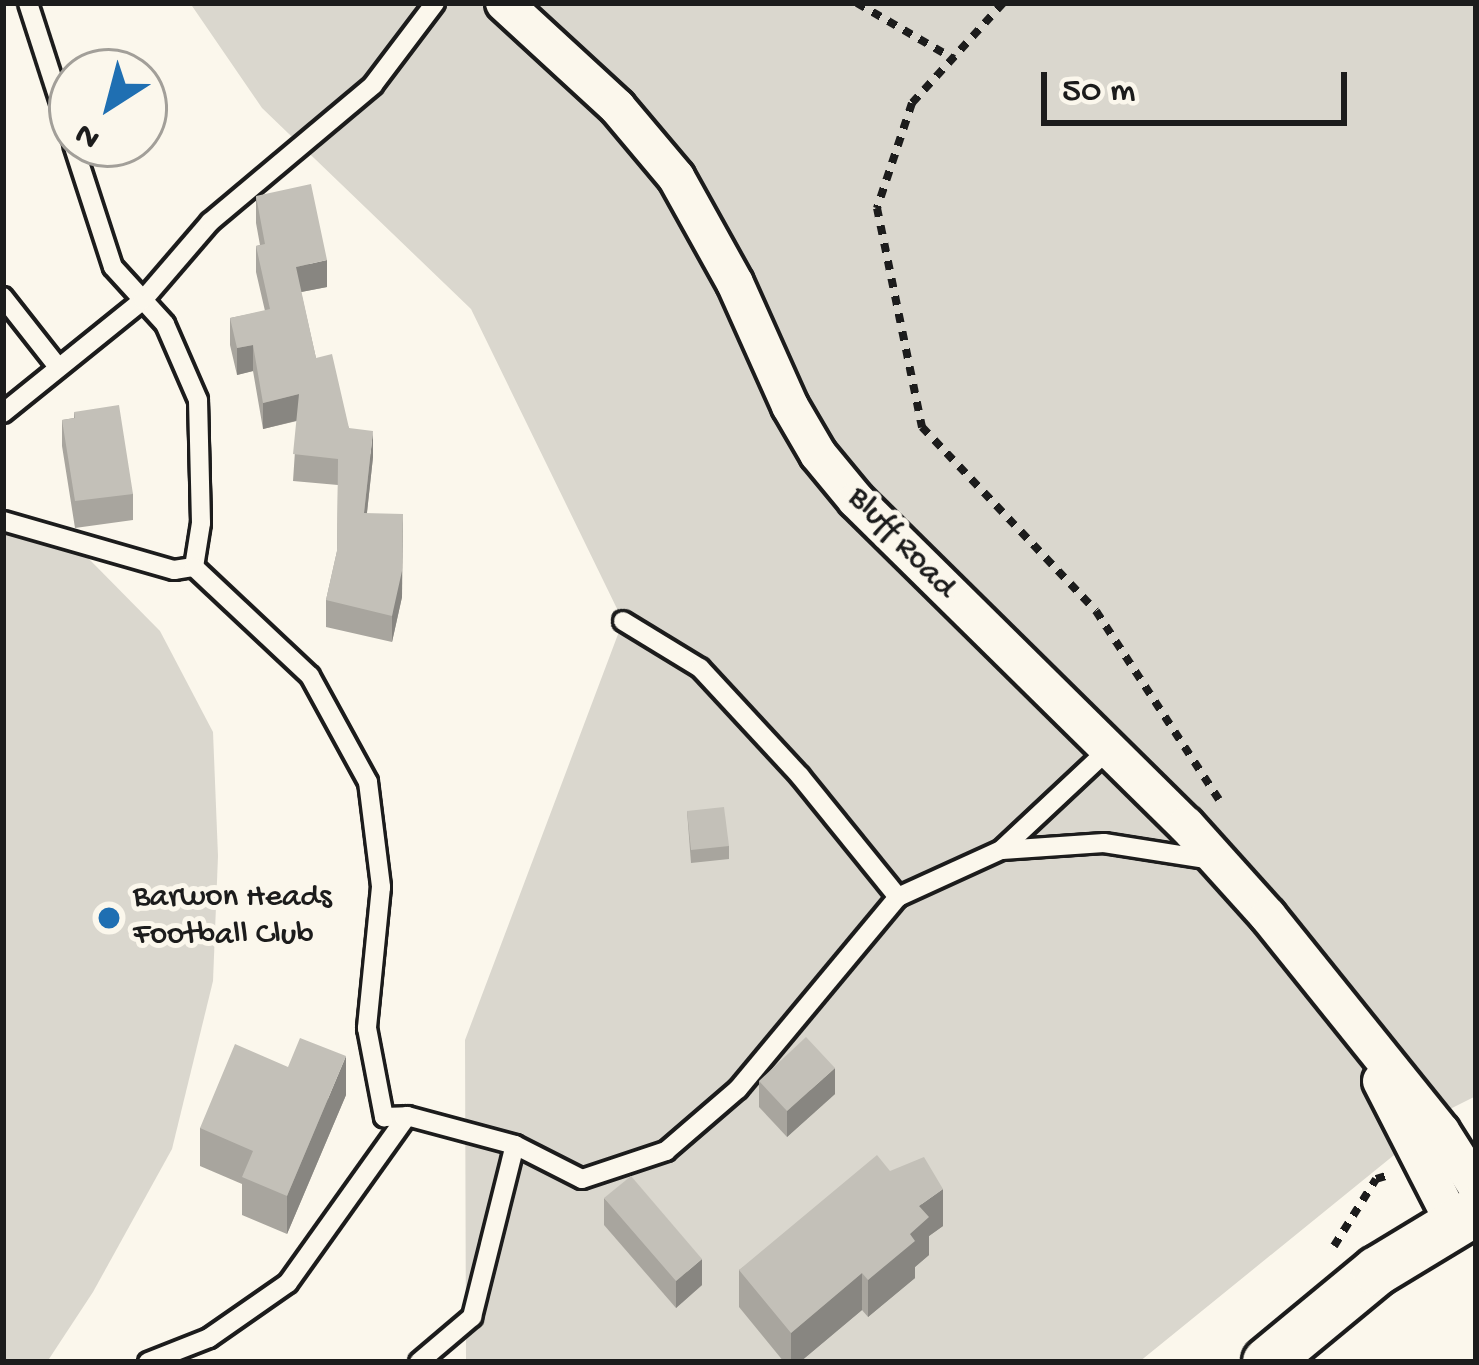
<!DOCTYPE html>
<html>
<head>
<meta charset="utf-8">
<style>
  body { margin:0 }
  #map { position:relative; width:1479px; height:1365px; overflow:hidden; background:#fbf7ec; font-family:"Gochi Hand",sans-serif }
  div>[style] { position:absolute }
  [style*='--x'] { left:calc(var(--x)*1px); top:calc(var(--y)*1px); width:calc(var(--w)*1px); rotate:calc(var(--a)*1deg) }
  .green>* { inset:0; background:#dad7ce }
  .path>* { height:8px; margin-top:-4px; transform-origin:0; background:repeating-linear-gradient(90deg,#1c1c1c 0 9px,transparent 0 18px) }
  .roads { filter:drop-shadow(3px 0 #1c1c1c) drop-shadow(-3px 0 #1c1c1c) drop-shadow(0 3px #1c1c1c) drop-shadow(0 -3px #1c1c1c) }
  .service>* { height:18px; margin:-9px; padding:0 9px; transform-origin:9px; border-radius:9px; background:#fbf7ec }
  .minor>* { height:36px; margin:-18px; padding:0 18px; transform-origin:18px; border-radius:18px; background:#fbf7ec }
  .tertiary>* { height:48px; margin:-24px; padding:0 24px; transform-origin:24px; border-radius:24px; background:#fbf7ec }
  .wall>* { inset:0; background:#a8a59e }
  .shaded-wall>* { inset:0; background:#888681 }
  .building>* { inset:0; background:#c3c0b8 }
  .dots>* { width:33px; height:33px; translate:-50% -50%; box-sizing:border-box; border:6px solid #fbf7ec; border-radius:50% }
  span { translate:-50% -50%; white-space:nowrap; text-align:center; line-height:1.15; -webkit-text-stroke:10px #fbf7ec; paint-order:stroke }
  .street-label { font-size:33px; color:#1c1c1c }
  .poi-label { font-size:33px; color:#1c1c1c }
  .left { translate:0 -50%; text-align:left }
  .frame { position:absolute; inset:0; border:6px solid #1c1c1c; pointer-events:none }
  .north { position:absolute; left:48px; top:48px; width:120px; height:120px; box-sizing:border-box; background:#fbf7ec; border:3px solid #a29f99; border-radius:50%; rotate:216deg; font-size:33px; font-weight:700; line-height:48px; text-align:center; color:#1c1c1c }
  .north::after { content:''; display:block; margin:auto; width:42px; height:54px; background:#1f6fb2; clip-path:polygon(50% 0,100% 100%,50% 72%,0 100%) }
  .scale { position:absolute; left:1041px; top:72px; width:306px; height:54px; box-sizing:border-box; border:6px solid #1c1c1c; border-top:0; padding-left:15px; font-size:36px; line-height:42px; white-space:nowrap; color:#1c1c1c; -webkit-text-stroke:9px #fbf7ec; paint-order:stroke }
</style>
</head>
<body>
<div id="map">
  <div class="green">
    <div style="clip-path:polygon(190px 3px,1476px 3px,1476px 1096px,1452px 1108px,1139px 1362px,466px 1362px,465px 1040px,623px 621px,471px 309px,262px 108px)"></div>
    <div style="clip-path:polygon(3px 532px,87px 557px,160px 631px,213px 732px,218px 856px,213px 981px,172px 1149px,93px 1292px,47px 1362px,3px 1362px)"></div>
  </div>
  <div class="path">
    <div style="--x:857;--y:3;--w:112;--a:30"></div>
    <div style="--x:1003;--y:3;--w:135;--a:132.3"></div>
    <div style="--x:912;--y:103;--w:111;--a:108.4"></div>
    <div style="--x:877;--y:208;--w:224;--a:78.4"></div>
    <div style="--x:922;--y:427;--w:253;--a:46.6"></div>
    <div style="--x:1096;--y:611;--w:225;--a:56.9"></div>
    <div style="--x:1334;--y:1246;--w:79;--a:-57.9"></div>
    <div style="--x:1376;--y:1179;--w:14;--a:-17"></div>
  </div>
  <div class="roads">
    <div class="service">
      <div style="--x:28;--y:3;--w:143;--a:72.1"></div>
      <div style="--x:73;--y:144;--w:129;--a:72"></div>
      <div style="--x:113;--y:267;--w:77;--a:47.6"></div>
      <div style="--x:165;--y:324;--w:83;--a:66.5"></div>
      <div style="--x:198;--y:400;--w:123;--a:88.6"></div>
      <div style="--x:201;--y:523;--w:45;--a:99"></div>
      <div style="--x:3;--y:297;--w:89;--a:51.8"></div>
      <div style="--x:3;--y:413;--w:180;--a:-38.9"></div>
      <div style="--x:143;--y:300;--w:103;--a:-49.3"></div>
      <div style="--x:210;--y:222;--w:213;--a:-40"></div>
      <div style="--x:373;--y:85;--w:103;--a:-52.9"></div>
      <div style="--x:3;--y:521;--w:178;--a:16"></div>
      <div style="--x:174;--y:570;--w:20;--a:-9"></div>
      <div style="--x:194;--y:567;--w:159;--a:43.2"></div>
      <div style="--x:310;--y:676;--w:121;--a:61.3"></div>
      <div style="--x:368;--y:782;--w:106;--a:82.9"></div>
      <div style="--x:381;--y:887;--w:142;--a:95.7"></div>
      <div style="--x:367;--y:1028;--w:91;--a:79.2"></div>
      <div style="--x:384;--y:1117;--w:23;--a:-2"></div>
      <div style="--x:407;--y:1116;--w:112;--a:15"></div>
      <div style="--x:515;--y:1145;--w:75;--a:26.9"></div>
      <div style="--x:582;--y:1179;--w:89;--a:-18.4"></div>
      <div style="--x:666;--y:1151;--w:95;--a:-40.7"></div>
      <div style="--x:738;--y:1089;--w:250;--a:-50.2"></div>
      <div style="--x:898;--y:897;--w:113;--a:-24.5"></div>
      <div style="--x:1001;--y:850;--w:146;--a:-43.1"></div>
      <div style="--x:623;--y:621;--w:90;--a:31.4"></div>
      <div style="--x:700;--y:668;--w:147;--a:47.2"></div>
      <div style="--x:800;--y:776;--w:156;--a:51"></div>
      <div style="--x:1002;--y:850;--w:102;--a:-3.9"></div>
      <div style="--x:1104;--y:843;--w:110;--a:8.9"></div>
      <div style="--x:148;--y:1362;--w:66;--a:-21.5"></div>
      <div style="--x:209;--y:1338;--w:96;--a:-34.8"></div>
      <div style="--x:288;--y:1283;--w:205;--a:-54.5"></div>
      <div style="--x:419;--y:1362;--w:70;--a:-40.3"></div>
      <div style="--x:472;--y:1317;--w:177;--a:-76"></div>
    </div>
    <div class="minor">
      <div style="--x:504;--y:3;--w:154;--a:42.6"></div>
      <div style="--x:617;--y:107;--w:92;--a:49.9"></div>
      <div style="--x:676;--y:177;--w:121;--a:60.9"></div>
      <div style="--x:735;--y:283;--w:135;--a:65.9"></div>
      <div style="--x:790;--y:406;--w:56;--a:59.7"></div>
      <div style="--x:818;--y:454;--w:60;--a:50.4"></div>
      <div style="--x:856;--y:500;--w:463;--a:44.6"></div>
      <div style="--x:1186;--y:825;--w:122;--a:48"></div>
      <div style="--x:1268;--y:916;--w:276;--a:51.2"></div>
      <div style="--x:1441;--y:1131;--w:65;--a:57.5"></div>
      <div style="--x:1381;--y:1081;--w:158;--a:62.9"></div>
    </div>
    <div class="tertiary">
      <div style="--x:1267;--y:1362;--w:143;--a:-39.6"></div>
      <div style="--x:1377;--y:1271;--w:116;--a:-31.2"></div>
    </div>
  </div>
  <div class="wall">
    <div style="clip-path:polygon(256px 196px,327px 287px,301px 292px,316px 358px,349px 428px,373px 457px,367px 513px,402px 597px,392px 642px,326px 627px,326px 600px,337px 551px,338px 485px,293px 481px,297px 421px,263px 429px,253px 371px,237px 375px,230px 345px,230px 318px,265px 311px,256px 272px,256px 246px,260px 245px,256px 223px)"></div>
    <div style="clip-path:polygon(74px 412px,133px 494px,133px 520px,75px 528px,62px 446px,62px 420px,74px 418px)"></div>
    <div style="clip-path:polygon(687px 811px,729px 846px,729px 859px,691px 863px)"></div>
    <div style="clip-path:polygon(759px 1081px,835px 1094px,787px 1137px,759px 1107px)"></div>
    <div style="clip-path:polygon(346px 1095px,287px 1234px,242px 1215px,242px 1184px,200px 1166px,200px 1128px)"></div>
    <div style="clip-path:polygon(890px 1171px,943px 1226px,929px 1236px,929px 1255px,915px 1267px,915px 1278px,868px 1317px,862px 1310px,800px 1362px,784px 1362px,739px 1307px,739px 1270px)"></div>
    <div style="clip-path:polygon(604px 1198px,702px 1285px,676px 1308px,604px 1225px)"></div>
  </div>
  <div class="shaded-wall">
    <div style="clip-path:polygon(327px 260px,327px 287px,296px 293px,296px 267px)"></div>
    <div style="clip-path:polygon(253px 345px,253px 371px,237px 375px,237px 348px)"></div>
    <div style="clip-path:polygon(299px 394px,299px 420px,263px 429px,263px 403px)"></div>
    <div style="clip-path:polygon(373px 431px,373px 457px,364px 539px,364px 513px)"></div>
    <div style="clip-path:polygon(403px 514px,402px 597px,392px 642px,392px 616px)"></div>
    <div style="clip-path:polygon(346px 1056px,346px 1095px,287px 1234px,287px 1196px)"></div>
    <div style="clip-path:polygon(835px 1068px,835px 1094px,787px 1137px,787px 1111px)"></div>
    <div style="clip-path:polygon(943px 1189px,943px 1226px,929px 1236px,929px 1255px,915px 1267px,915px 1278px,868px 1317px,868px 1280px,910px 1234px,919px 1206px)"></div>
    <div style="clip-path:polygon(702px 1259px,702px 1285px,676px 1308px,676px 1281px)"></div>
    <div style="clip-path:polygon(862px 1273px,862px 1310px,800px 1362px,791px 1362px,791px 1333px)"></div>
  </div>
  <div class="building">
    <div style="clip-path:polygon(311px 184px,327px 260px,296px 267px,316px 358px,332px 354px,349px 428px,373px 431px,364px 513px,403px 514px,402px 571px,392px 616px,326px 600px,337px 551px,338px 459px,293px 454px,299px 394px,263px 403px,253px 345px,237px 348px,230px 318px,270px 309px,256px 246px,265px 244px,256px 196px)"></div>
    <div style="clip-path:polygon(119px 405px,133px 494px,75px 501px,62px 420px,75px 418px,74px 412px)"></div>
    <div style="clip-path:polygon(724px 807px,729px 846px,691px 850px,687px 811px)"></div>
    <div style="clip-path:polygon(806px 1037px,835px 1068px,787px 1111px,759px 1081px)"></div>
    <div style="clip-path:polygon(300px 1038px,346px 1056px,287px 1196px,242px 1177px,253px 1151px,200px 1128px,235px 1044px,288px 1067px)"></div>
    <div style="clip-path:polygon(877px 1155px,890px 1171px,924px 1157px,943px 1189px,919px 1206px,929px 1217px,910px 1234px,915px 1241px,868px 1280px,862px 1273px,791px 1333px,739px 1270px)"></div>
    <div style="clip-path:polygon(631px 1176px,702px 1259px,676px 1281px,604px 1198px)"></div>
  </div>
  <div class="dots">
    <div style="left:109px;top:918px;background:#1f6fb2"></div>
  </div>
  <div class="street-label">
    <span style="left:900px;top:544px;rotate:46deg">Bluff Road</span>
  </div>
  <div class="poi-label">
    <span class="left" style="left:133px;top:918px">Barwon Heads<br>Football Club</span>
  </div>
  <div class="frame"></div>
  <div class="north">N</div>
  <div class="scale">50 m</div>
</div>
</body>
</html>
